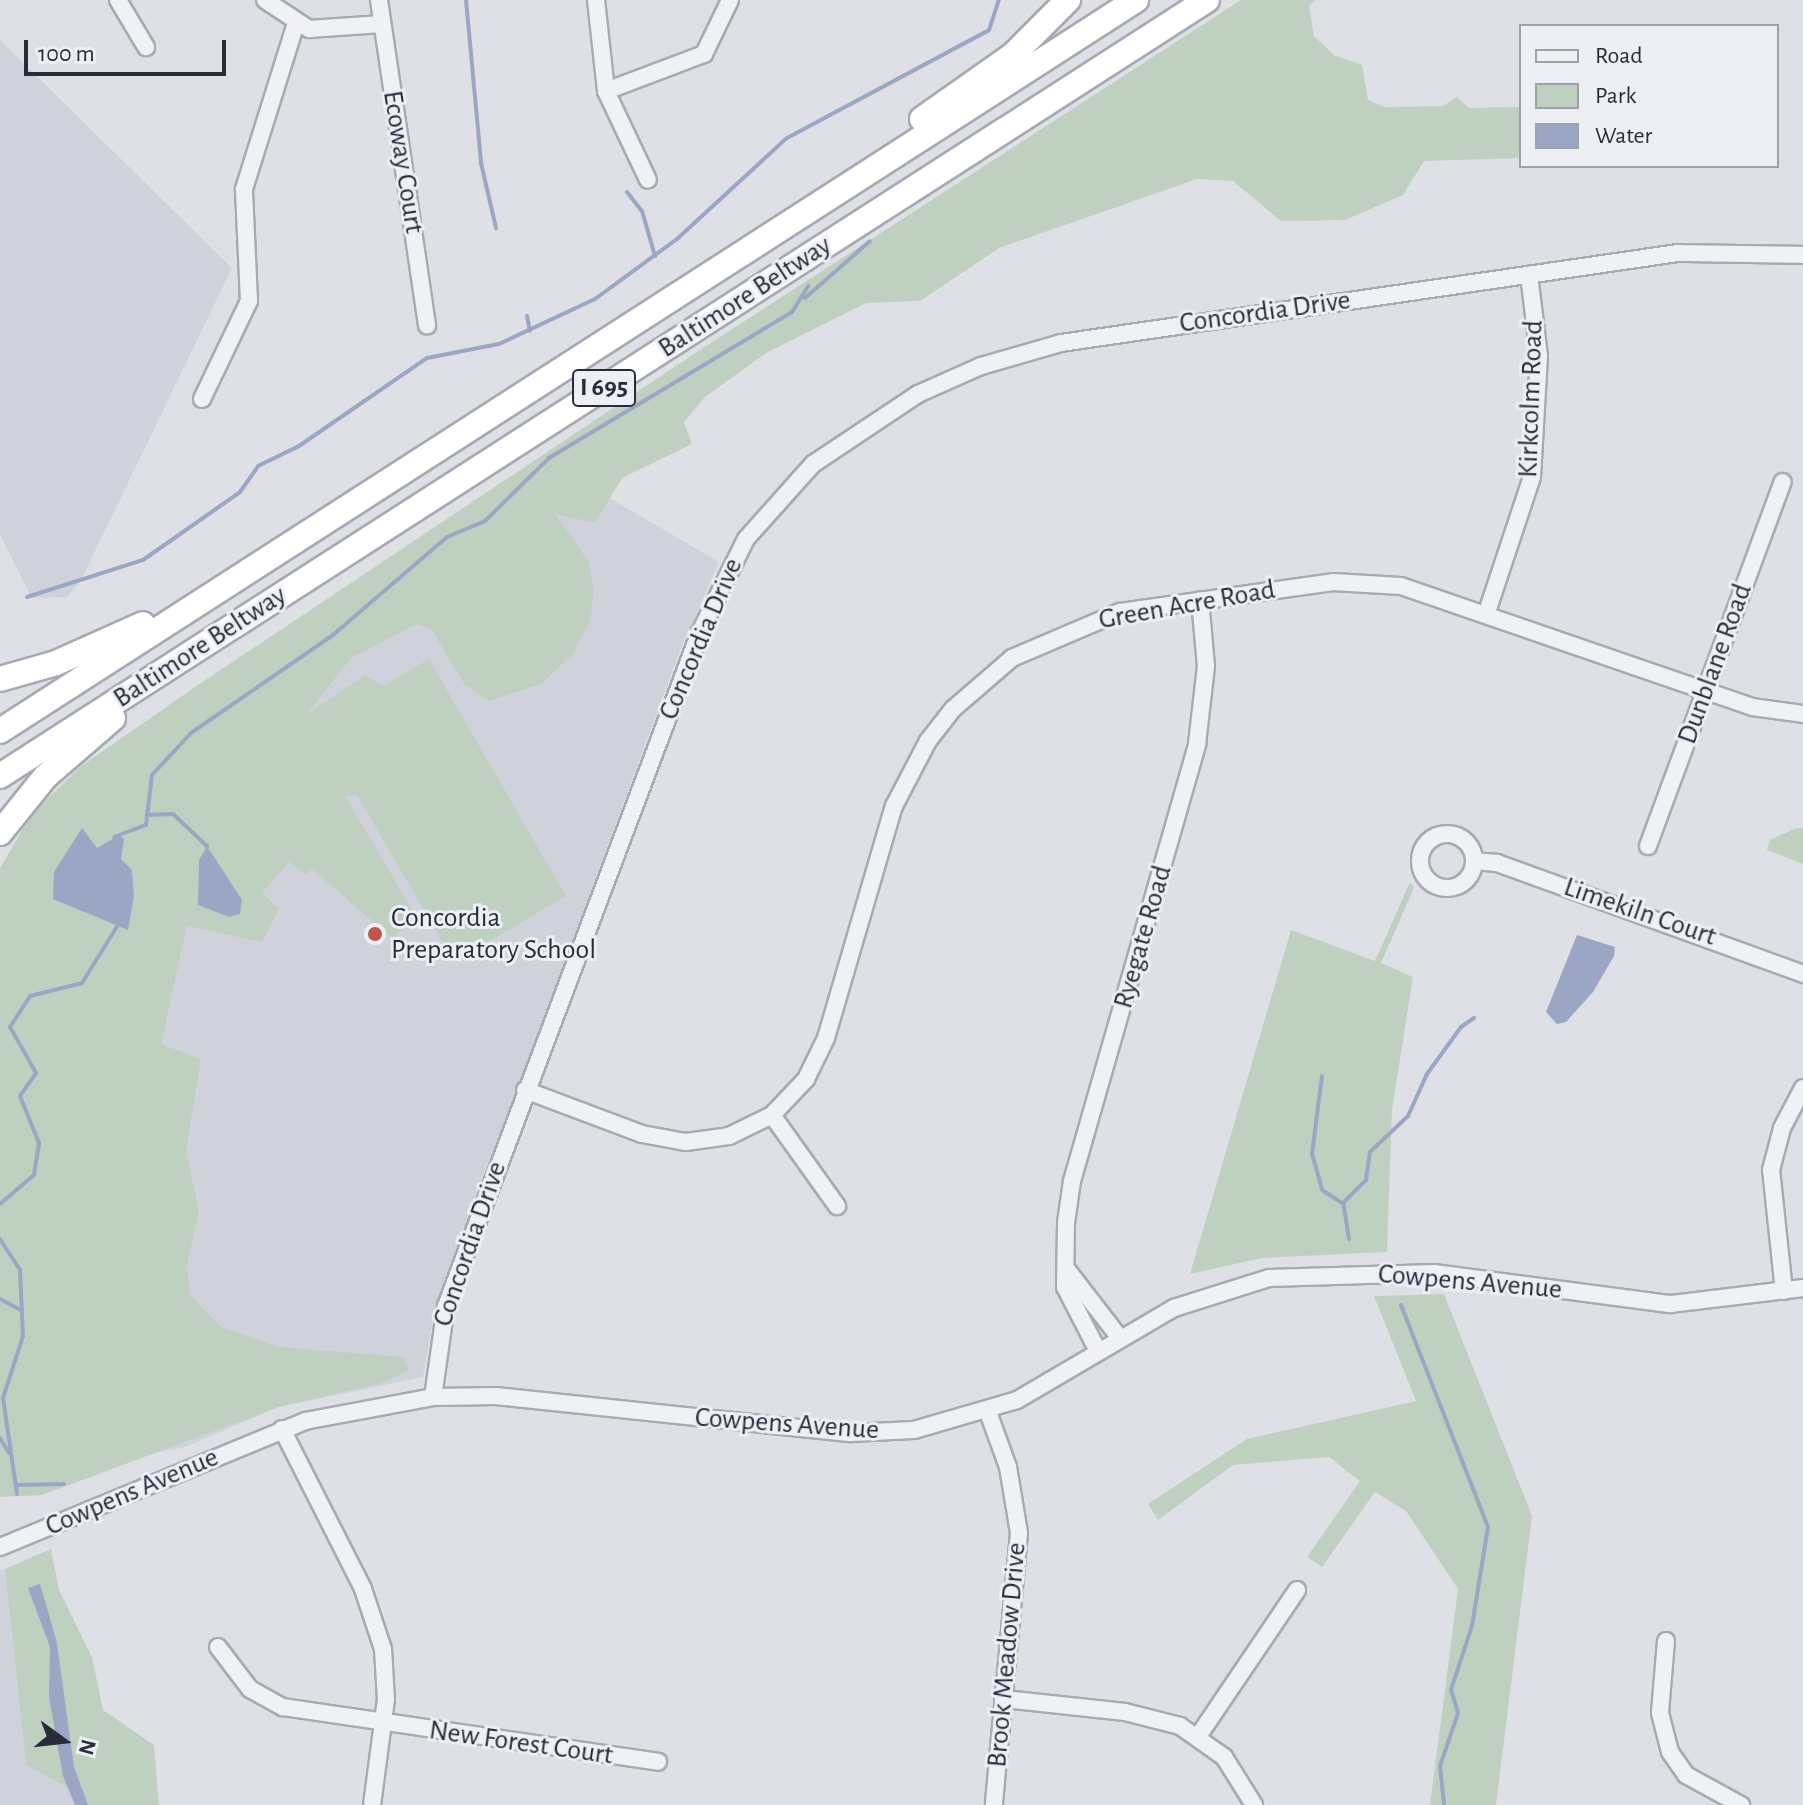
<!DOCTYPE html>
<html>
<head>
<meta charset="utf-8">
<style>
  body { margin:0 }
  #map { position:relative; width:1803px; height:1805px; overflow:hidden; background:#dee0e6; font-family:"Alegreya Sans",sans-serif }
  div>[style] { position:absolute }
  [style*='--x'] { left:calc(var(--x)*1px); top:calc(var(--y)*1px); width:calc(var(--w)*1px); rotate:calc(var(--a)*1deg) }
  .built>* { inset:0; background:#d0d2db }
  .green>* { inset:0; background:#c0d0c0 }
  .water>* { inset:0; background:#9ba6c4 }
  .stream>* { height:4px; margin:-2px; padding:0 2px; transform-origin:2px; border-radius:2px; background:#9ba6c4 }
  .roads { filter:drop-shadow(2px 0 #a7aab3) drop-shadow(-2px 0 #a7aab3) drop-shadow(0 2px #a7aab3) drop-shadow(0 -2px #a7aab3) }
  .minor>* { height:16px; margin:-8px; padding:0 8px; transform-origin:8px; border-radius:8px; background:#f0f1f5 }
  .minor>.ring { margin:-8px; padding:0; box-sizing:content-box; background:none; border:16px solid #f0f1f5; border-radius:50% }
  .highway>* { height:24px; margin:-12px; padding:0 12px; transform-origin:12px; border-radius:12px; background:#fff }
  .dots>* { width:22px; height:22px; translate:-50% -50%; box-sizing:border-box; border:4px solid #edeff4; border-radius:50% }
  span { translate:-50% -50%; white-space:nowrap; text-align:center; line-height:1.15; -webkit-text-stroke:6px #edeff4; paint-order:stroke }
  .shield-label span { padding:2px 6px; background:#edeff4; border:2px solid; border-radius:6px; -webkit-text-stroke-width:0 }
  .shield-label { font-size:26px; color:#282b3c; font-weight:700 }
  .street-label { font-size:28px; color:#282b3c }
  .poi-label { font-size:28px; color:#282b3c }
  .left { translate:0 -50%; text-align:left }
  .legend { position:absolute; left:1519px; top:24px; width:260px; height:144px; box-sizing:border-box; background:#edeff4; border:2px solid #9ea1aa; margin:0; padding:10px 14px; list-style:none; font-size:24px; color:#282b3c }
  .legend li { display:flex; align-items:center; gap:16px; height:40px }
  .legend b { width:40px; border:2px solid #9ea1aa }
  .north { position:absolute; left:24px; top:1701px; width:80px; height:80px; -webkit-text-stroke:6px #edeff4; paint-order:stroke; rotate:105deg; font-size:22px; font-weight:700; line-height:32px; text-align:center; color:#282b3c }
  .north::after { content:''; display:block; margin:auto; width:28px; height:36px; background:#282b3c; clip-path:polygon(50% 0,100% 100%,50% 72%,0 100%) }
  .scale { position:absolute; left:24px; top:40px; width:202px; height:36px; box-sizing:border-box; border:4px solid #282b3c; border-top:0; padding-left:10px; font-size:24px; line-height:28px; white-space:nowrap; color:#282b3c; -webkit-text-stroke:6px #edeff4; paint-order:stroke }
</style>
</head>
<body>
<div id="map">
  <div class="built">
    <div style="clip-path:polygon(0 40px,232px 268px,80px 582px,67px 597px,32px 598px,0 535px)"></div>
    <div style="clip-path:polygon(594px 489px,719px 562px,679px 653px,434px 1313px,423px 1377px,279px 1407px,182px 1448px,91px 1462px,181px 884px,389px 596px)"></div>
    <div style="clip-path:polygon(5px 1569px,26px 1765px,86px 1797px,87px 1805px,0 1805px,0 1571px)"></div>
  </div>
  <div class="green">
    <div style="clip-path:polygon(1241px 0,1316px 0,1309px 6px,1314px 36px,1334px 55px,1362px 65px,1368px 100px,1385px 107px,1443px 106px,1457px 97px,1469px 108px,1521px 107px,1521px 158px,1424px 161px,1403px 195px,1345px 220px,1281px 221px,1233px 181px,1197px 179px,999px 248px,920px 301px,866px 303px,766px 353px,705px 397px,684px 422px,692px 444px,622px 478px,595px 523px,555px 514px,589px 562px,594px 591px,590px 622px,572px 655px,541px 684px,489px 701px,465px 685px,431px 629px,417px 624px,351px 658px,306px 715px,365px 675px,383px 686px,429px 659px,566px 896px,454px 962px,357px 795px,345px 796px,415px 914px,393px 939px,312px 869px,306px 875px,289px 862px,262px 893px,279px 909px,262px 942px,187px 926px,161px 1044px,201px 1059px,186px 1150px,199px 1212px,187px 1265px,190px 1295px,221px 1327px,279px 1347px,404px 1357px,409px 1370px,382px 1383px,279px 1407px,42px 1495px,0 1497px,0 868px,31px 815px,80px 767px,195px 687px,703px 348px)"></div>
    <div style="clip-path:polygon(1796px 828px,1803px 828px,1803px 864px,1767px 850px,1770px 840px)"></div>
    <div style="clip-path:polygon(1410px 882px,1414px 888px,1381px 963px,1413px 977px,1392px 1110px,1387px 1252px,1262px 1258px,1190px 1274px,1291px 930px,1375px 961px)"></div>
    <div style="clip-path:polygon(1444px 1294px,1532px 1516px,1496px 1805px,1430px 1805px,1458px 1589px,1406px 1511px,1375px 1492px,1322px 1567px,1307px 1557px,1360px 1481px,1329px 1457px,1233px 1465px,1158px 1520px,1148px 1504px,1247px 1439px,1416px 1401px,1374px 1296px)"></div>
    <div style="clip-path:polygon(51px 1549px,59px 1590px,92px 1657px,103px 1710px,154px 1745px,159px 1805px,87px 1805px,85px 1797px,26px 1765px,5px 1569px)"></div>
  </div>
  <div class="water">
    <div style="clip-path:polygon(82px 828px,97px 848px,119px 835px,124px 839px,121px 859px,132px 870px,134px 896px,128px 930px,53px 899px,54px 872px)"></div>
    <div style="clip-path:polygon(207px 846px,242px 900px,240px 914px,229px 917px,198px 905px,199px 860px)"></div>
    <div style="clip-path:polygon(1577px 935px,1615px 947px,1614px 956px,1593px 992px,1566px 1022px,1557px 1024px,1546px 1012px)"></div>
    <div style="clip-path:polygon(40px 1584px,57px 1643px,74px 1767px,88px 1805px,75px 1805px,63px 1776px,49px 1697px,50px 1647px,28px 1588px)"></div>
  </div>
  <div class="stream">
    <div style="--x:466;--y:0;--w:164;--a:84.7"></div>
    <div style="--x:481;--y:163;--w:67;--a:77"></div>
    <div style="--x:627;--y:192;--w:24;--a:52"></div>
    <div style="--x:642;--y:211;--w:47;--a:73.9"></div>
    <div style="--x:805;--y:298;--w:86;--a:-41.2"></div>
    <div style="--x:527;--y:316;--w:15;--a:79"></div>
    <div style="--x:27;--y:597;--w:122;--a:-17.7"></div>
    <div style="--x:143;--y:560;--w:118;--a:-35"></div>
    <div style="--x:240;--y:492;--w:32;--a:-55"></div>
    <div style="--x:258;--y:466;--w:46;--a:-26"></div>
    <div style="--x:299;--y:446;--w:155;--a:-34.5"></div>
    <div style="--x:427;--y:358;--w:73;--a:-11"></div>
    <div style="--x:499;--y:344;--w:106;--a:-25.1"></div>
    <div style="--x:595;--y:299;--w:102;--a:-36.2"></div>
    <div style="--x:677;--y:239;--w:149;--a:-42.6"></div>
    <div style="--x:787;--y:138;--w:229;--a:-28.1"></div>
    <div style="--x:989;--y:30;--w:32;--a:-72"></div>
    <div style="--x:147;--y:815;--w:26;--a:-2"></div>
    <div style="--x:173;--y:814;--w:47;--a:43.3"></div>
    <div style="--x:114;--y:837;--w:34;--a:-21"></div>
    <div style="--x:146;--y:825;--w:50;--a:-83.2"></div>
    <div style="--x:152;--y:775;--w:57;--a:-47.1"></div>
    <div style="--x:191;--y:733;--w:173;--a:-34.6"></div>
    <div style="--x:333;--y:635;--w:150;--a:-40.7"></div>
    <div style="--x:447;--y:537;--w:41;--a:-22.8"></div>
    <div style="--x:485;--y:521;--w:90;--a:-44.5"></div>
    <div style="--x:549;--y:458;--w:283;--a:-31"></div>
    <div style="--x:792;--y:312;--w:31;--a:-58"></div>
    <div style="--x:1322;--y:1076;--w:79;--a:97.3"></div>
    <div style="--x:1312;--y:1154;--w:37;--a:74"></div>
    <div style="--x:1322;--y:1190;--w:24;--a:33"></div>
    <div style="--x:0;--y:1204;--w:45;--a:-40.5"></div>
    <div style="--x:34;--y:1175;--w:32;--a:-81"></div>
    <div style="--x:39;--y:1143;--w:51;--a:-112"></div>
    <div style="--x:20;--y:1096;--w:28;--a:-55"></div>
    <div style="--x:36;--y:1073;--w:53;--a:-119.5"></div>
    <div style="--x:10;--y:1027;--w:37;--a:-57"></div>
    <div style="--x:30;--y:996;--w:54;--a:-14"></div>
    <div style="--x:82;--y:983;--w:68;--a:-58.2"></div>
    <div style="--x:0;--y:1239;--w:37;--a:57"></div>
    <div style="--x:20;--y:1270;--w:66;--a:87.4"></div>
    <div style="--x:23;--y:1336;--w:65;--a:107.9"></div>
    <div style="--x:3;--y:1398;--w:97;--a:81.7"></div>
    <div style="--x:1349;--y:1239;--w:36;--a:-99"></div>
    <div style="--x:1343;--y:1203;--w:33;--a:-45"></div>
    <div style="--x:1366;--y:1180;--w:28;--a:-82"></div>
    <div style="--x:1370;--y:1152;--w:52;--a:-43.5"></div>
    <div style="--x:1408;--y:1116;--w:46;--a:-65.7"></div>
    <div style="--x:1427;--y:1074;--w:58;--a:-54.1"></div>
    <div style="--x:1461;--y:1027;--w:16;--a:-35"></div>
    <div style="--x:0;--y:1299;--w:24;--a:28"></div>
    <div style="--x:1401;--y:1305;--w:238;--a:68.6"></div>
    <div style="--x:1488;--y:1527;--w:100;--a:99.2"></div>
    <div style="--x:1472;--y:1626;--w:67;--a:108.2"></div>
    <div style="--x:1451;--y:1690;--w:24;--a:73"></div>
    <div style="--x:1458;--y:1713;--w:56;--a:108.8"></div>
    <div style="--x:1440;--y:1766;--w:39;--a:84"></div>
    <div style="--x:0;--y:1438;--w:17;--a:59"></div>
    <div style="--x:17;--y:1485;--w:47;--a:-1.2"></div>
  </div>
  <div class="roads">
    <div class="minor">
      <div style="--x:118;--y:0;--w:55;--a:59.2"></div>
      <div style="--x:265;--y:0;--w:53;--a:33.4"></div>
      <div style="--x:309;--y:29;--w:73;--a:-3.9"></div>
      <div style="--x:379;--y:0;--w:329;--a:81.6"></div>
      <div style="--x:596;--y:0;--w:92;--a:83.7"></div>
      <div style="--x:606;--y:91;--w:98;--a:64.7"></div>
      <div style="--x:606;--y:91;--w:105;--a:-20.7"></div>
      <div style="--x:704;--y:54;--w:60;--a:-64.3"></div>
      <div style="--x:202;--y:399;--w:109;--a:-64.4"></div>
      <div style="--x:249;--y:301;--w:112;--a:-92.6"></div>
      <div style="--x:244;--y:189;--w:171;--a:-72.6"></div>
      <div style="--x:1487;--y:612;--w:142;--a:-71.6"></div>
      <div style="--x:1532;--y:477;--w:121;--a:-86.7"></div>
      <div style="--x:1539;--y:356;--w:82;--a:-97"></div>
      <div class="ring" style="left:1420px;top:834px;width:38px;height:38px"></div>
      <div style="--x:1648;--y:846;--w:388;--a:-69.7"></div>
      <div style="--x:1474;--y:861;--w:23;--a:5"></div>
      <div style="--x:1497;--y:863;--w:326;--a:19.9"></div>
      <div style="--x:525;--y:1090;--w:125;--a:20.6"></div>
      <div style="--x:642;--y:1134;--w:45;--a:10.3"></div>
      <div style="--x:686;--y:1142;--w:43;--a:-7.9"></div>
      <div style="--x:729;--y:1136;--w:48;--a:-26"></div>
      <div style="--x:772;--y:1115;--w:50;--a:-46.6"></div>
      <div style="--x:806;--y:1079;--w:46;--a:-64"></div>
      <div style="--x:826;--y:1038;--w:242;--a:-73.7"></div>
      <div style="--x:894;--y:806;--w:73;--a:-62.4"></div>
      <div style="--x:928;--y:741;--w:41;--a:-52"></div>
      <div style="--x:953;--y:709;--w:78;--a:-40.8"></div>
      <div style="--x:1012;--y:658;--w:117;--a:-23.1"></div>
      <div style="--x:1120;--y:612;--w:215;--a:-8"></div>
      <div style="--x:1333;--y:582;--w:68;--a:3.4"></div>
      <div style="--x:1401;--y:586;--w:371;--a:19"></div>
      <div style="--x:1752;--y:707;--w:51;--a:7.8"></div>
      <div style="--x:772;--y:1115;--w:112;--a:54.5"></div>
      <div style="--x:1068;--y:1271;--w:83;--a:52.3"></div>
      <div style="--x:1784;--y:1291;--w:122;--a:-96.1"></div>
      <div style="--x:1771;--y:1170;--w:43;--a:-75.3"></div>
      <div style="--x:1782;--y:1128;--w:45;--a:-62.3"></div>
      <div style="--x:1098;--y:1351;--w:72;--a:-117.3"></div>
      <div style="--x:1065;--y:1287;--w:64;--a:-89.1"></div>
      <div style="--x:1066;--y:1223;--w:42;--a:-81.9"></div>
      <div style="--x:1072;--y:1181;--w:455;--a:-74"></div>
      <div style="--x:1197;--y:744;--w:79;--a:-83.4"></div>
      <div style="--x:1206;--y:666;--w:66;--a:-95.2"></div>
      <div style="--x:433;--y:1397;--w:92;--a:-81.9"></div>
      <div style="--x:446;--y:1306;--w:720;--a:-69.35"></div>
      <div style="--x:700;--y:632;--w:104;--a:-63.7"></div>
      <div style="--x:746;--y:539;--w:101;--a:-48.2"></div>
      <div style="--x:813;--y:464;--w:126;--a:-33.7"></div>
      <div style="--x:918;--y:394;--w:69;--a:-24"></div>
      <div style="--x:981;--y:366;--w:83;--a:-16"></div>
      <div style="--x:1061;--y:343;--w:624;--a:-8.3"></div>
      <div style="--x:1678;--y:253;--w:125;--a:0.9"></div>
      <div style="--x:988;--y:1412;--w:59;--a:70"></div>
      <div style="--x:1008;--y:1467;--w:67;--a:80.5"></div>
      <div style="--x:1019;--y:1533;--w:273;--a:95.3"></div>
      <div style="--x:282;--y:1429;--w:179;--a:63.1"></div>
      <div style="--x:363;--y:1589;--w:63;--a:71.6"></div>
      <div style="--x:383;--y:1649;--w:50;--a:86.6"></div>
      <div style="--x:386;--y:1699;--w:107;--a:97.5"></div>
      <div style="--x:0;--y:1547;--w:330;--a:-22.4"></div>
      <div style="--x:305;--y:1421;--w:130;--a:-10.6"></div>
      <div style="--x:433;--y:1397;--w:63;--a:-0.9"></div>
      <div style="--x:496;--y:1396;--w:357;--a:6"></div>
      <div style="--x:851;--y:1433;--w:63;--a:-2.7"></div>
      <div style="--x:914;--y:1430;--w:107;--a:-16.2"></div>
      <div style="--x:1017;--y:1400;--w:182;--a:-30.4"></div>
      <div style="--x:1174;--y:1308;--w:100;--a:-17.5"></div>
      <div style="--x:1269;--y:1278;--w:165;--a:-1.7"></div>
      <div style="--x:1434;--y:1273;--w:239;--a:7.5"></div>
      <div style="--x:1671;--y:1304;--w:133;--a:-6.9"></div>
      <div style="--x:1666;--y:1641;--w:72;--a:94.8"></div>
      <div style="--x:1660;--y:1713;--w:40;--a:75.6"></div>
      <div style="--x:1670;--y:1752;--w:28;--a:55"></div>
      <div style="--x:1686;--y:1775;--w:63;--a:28.6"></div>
      <div style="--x:218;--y:1647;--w:53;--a:52.7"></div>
      <div style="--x:250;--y:1689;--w:38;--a:29"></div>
      <div style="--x:283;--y:1707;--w:379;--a:8.3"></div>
      <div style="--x:1004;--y:1699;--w:122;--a:6.1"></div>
      <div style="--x:1125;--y:1712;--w:57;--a:14.3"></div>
      <div style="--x:1180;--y:1726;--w:54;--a:35.2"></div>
      <div style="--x:1224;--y:1757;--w:57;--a:58"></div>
      <div style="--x:1199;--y:1735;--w:175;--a:-55.9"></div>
    </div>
    <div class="highway">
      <div style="--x:922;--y:119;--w:111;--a:-35.1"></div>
      <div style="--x:1013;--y:55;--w:78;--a:-45"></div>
      <div style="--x:0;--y:679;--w:58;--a:-15.9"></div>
      <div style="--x:56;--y:663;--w:95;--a:-24.1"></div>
      <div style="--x:0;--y:731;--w:1351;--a:-32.76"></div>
      <div style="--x:0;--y:776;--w:1435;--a:-32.74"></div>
      <div style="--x:0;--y:833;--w:72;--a:-51.2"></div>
      <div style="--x:45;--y:777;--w:90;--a:-40.9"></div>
    </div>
  </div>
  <div class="dots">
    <div style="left:375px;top:934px;background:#c4534b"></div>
  </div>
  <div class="shield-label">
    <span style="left:604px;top:388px">I 695</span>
  </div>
  <div class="street-label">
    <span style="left:403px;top:162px;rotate:81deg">Ecoway Court</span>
    <span style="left:745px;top:297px;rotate:-33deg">Baltimore Beltway</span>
    <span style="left:1265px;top:312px;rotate:-8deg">Concordia Drive</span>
    <span style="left:1531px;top:399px;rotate:-88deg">Kirkcolm Road</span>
    <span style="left:1187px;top:605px;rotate:-10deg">Green Acre Road</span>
    <span style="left:701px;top:639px;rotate:-67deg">Concordia Drive</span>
    <span style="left:200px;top:647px;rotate:-33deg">Baltimore Beltway</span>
    <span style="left:1715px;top:664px;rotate:-70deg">Dunblane Road</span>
    <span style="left:1640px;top:912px;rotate:19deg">Limekiln Court</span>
    <span style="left:1143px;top:937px;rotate:-74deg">Ryegate Road</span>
    <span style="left:470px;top:1244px;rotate:-71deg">Concordia Drive</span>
    <span style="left:1470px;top:1282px;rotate:5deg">Cowpens Avenue</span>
    <span style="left:787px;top:1424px;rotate:4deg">Cowpens Avenue</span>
    <span style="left:132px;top:1492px;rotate:-23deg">Cowpens Avenue</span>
    <span style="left:1007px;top:1655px;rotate:-85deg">Brook Meadow Drive</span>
    <span style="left:521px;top:1743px;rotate:8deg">New Forest Court</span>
  </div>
  <div class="poi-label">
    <span class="left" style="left:391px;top:934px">Concordia<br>Preparatory School</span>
  </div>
  <ul class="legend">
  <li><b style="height:10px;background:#f0f1f5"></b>Road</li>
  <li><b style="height:22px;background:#c0d0c0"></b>Park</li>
  <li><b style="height:22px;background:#9ba6c4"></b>Water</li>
  </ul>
  <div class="north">N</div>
  <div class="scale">100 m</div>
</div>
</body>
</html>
